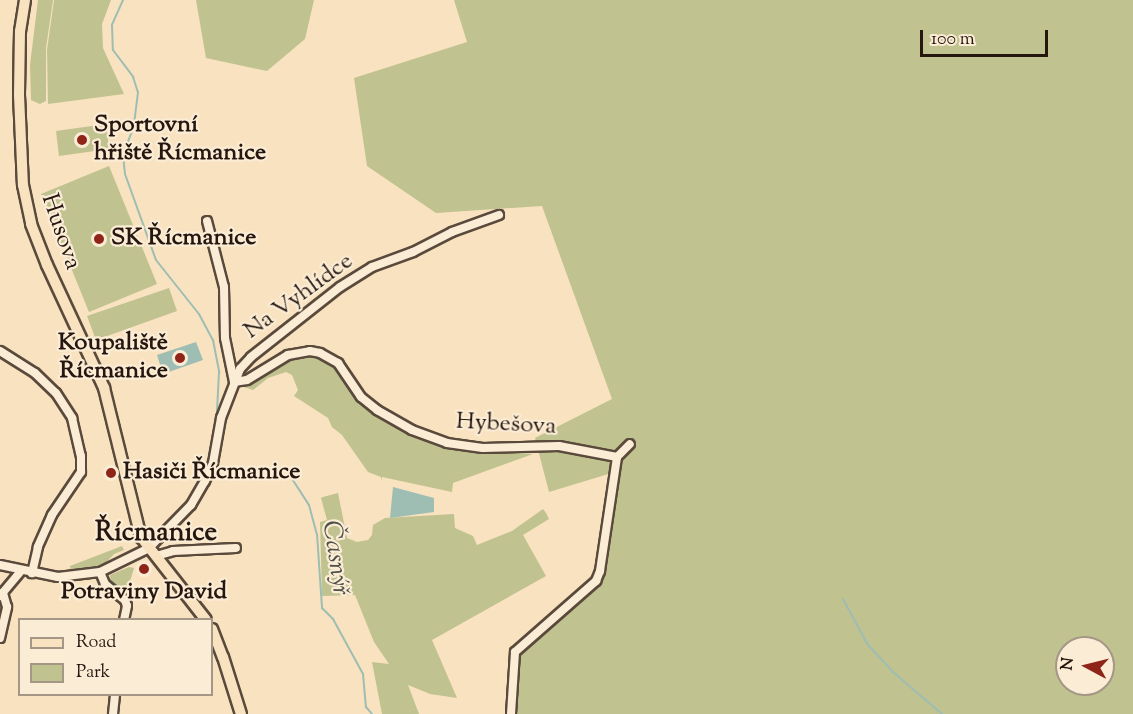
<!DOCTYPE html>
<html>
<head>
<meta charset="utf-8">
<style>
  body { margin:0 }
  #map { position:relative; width:1133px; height:714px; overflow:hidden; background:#f9e2bf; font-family:"Sorts Mill Goudy",serif }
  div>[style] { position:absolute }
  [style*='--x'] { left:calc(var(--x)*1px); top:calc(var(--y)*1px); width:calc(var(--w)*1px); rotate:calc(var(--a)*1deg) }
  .green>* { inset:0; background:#c0c290 }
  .water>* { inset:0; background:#9ebdb3 }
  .stream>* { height:2px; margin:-1px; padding:0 1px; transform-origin:1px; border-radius:1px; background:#9ebdb3 }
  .roads { filter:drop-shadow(2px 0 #5a4a3c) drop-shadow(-2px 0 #5a4a3c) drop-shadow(0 2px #5a4a3c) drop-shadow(0 -2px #5a4a3c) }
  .minor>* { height:8px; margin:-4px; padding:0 4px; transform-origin:4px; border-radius:4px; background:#fbecd5 }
  .major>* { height:10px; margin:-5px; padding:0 5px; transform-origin:5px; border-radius:5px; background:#f9e2bf }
  .dots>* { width:16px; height:16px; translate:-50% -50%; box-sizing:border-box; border:3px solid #fbecd5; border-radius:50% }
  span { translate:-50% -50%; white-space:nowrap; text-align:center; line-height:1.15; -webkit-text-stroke:4.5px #fbecd5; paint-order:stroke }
  .poi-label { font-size:24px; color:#251710; font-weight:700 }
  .left { translate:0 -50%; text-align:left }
  .right { translate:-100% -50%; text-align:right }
  .street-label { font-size:24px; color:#251710 }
  .water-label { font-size:26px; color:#4f5149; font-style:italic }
  .quarter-label { font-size:27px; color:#251710; font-weight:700 }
  .legend { position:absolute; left:18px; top:618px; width:195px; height:78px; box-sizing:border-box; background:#fbecd5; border:2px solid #a59786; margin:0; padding:8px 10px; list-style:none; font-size:18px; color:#251710 }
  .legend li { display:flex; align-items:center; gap:12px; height:30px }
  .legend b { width:30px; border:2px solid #a59786 }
  .north { position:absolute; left:1055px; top:636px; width:60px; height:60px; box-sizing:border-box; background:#fbecd5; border:2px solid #a59786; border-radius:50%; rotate:277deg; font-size:16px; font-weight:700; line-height:24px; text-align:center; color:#251710 }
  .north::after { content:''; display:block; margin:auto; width:21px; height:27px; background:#8f2418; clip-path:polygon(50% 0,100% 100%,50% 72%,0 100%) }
  .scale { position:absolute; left:920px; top:30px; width:128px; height:27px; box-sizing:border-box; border:3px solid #251710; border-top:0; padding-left:8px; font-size:18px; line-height:21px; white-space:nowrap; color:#251710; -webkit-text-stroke:4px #fbecd5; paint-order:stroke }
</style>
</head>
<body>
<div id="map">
  <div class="green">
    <div style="clip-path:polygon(38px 0,53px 0,46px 48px,46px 101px,40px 104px,31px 100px,30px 65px)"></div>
    <div style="clip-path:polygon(54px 0,111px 0,102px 24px,103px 48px,124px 94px,48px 104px,47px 50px)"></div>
    <div style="clip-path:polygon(196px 0,314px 0,305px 39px,267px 71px,206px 58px)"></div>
    <div style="clip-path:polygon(evenodd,454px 0,1133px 0,1133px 714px,514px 714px,518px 656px,601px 580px,619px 473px,615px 472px,549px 492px,535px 438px,612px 399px,542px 206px,436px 213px,367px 166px,354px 78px,467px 42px,454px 0,1067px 648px,1103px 648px,1103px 684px,1067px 684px,1067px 648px)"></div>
    <div style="clip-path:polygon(106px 124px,109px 149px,59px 156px,56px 131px)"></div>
    <div style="clip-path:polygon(109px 166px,157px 284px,89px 312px,41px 194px)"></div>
    <div style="clip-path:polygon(169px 288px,177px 311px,96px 340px,87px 316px)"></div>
    <div style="clip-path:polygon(308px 355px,329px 362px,364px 405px,407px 433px,443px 446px,533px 454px,453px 483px,452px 492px,382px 477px,381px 481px,381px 477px,368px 472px,342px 435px,332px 427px,328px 418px,294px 396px,298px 390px,292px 375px,286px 372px,268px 378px,253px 390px,244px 387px,289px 360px)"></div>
    <div style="clip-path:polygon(338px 493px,347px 538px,357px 542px,368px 540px,372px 535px,373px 525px,385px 518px,454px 514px,455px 528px,473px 536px,477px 545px,512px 531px,543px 509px,546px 513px,549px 519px,523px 535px,546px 576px,432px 640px,457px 698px,430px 694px,408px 685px,419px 714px,382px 714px,372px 662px,389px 664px,374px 642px,355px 595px,322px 596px,320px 522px,327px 520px,321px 498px,314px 501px,323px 497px)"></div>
    <div style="clip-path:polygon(122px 546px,124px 550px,114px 554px,105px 564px,87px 571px,71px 572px,70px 566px)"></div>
    <div style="clip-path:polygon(129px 567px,134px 568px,128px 588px,125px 591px,115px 588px,111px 583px,110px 575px)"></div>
  </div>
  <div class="water">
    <div style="clip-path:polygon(196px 342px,203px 360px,163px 374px,157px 355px)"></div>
    <div style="clip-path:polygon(393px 487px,434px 498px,434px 512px,390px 518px)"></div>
  </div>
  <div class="stream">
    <div style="--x:123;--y:0;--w:27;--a:114"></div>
    <div style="--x:112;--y:25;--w:25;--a:88"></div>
    <div style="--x:113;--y:50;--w:34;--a:53"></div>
    <div style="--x:133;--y:77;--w:16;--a:72"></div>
    <div style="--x:138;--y:92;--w:34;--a:97"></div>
    <div style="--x:134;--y:126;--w:31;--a:111"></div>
    <div style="--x:123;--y:155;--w:19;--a:84"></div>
    <div style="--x:125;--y:174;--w:91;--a:70.2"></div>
    <div style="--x:156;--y:260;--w:69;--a:51.5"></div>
    <div style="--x:199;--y:314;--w:30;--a:62"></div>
    <div style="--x:213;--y:340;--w:33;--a:79"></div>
    <div style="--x:219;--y:372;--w:40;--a:92.9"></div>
    <div style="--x:287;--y:471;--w:40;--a:57.1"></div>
    <div style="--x:309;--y:505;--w:30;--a:75"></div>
    <div style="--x:317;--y:534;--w:74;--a:86.1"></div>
    <div style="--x:322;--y:608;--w:16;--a:45"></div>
    <div style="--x:333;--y:619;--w:63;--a:61.4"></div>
    <div style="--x:363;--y:674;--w:33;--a:85"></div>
    <div style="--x:366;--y:707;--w:9;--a:49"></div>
    <div style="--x:843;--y:599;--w:52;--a:61.5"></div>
    <div style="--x:868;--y:645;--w:37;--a:47"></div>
    <div style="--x:893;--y:672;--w:65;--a:40.6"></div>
  </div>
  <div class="roads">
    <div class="minor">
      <div style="--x:207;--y:221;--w:68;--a:75.6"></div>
      <div style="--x:224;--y:287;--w:51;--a:88.9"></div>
      <div style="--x:225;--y:338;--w:45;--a:78.4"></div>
      <div style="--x:0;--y:351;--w:41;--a:32.2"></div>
      <div style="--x:35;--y:373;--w:29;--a:44"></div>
      <div style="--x:56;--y:393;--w:30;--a:57"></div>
      <div style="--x:72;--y:418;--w:39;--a:77"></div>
      <div style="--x:81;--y:456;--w:16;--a:90"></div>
      <div style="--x:81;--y:472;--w:52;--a:124"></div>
      <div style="--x:52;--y:515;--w:35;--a:114"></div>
      <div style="--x:38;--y:547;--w:27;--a:103"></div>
      <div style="--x:234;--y:382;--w:13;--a:-9"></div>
      <div style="--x:247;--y:380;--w:48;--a:-31.4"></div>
      <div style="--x:288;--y:355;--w:22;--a:-10"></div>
      <div style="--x:310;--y:351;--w:10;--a:11"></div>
      <div style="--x:320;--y:353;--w:21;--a:29"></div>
      <div style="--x:338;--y:363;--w:41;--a:55.9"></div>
      <div style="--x:361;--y:397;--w:21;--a:39"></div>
      <div style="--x:377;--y:410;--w:40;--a:29.7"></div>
      <div style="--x:412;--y:430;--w:37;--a:20"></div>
      <div style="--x:447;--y:443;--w:36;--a:8"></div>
      <div style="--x:483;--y:448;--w:76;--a:-1.5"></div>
      <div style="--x:559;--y:446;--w:59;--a:10.7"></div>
      <div style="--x:617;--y:457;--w:18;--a:-45"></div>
      <div style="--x:156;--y:556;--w:18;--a:-16"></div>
      <div style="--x:173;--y:551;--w:63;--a:-2.7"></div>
      <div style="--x:0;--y:565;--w:59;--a:11.7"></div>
      <div style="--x:58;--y:577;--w:42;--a:-6.8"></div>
      <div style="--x:100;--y:572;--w:55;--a:-26.1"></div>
      <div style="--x:149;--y:548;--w:60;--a:-45.7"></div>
      <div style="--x:191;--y:505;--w:28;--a:-60"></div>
      <div style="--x:205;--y:481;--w:20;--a:-66"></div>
      <div style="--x:213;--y:463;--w:46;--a:-79.9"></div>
      <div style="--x:221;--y:418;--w:53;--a:-68.8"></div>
      <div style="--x:240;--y:369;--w:16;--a:-47"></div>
      <div style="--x:251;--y:357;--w:113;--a:-38.2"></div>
      <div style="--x:340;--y:287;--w:38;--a:-32"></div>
      <div style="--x:372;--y:267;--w:44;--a:-20.1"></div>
      <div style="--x:413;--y:252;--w:44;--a:-27.1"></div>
      <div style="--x:452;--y:232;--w:50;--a:-19.9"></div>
      <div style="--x:100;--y:572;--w:13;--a:67"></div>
      <div style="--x:105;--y:584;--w:26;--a:39"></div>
      <div style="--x:125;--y:600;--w:6;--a:72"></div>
      <div style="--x:127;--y:606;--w:14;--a:102"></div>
      <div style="--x:0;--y:596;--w:33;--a:-50"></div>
      <div style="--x:0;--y:638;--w:32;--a:-77"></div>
      <div style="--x:7;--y:607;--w:15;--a:-106"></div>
      <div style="--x:113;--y:714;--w:20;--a:-84"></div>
      <div style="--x:511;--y:714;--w:62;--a:-86.3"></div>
      <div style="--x:515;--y:652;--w:108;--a:-41.2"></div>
      <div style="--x:596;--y:581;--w:11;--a:-68"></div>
      <div style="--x:600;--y:571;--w:115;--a:-81.5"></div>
    </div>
    <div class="major">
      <div style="--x:25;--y:0;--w:31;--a:99"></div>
      <div style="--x:20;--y:31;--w:64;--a:90.9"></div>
      <div style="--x:19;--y:95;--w:90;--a:87.5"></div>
      <div style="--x:23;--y:185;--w:40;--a:78"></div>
      <div style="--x:31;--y:224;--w:44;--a:68.7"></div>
      <div style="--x:47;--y:265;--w:136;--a:65.1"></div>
      <div style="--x:104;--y:388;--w:154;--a:76.1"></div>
      <div style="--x:141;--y:537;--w:105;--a:51.9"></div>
      <div style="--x:212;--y:629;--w:30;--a:69"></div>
      <div style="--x:223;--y:657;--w:60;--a:72.5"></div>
    </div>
  </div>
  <div class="dots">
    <div style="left:82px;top:140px;background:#8f2418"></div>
    <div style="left:99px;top:239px;background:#8f2418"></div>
    <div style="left:180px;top:358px;background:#8f2418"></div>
    <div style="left:111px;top:473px;background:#8f2418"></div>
    <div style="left:144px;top:569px;background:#8f2418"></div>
  </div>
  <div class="poi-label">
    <span class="left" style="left:94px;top:140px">Sportovní<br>hřiště Řícmanice</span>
    <span class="left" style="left:111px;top:239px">SK Řícmanice</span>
    <span class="right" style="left:168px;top:358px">Koupaliště<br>Řícmanice</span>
    <span class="left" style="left:123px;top:473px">Hasiči Řícmanice</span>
    <span style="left:144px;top:593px">Potraviny David</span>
  </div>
  <div class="street-label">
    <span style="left:60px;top:232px;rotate:71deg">Husova</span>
    <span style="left:299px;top:297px;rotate:-36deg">Na Vyhlídce</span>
    <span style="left:506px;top:425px;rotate:3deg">Hybešova</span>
  </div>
  <div class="water-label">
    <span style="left:335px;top:558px;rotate:82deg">Časnýř</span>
  </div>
  <div class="quarter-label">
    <span style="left:156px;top:534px">Řícmanice</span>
  </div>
  <ul class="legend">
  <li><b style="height:8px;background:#f9e2bf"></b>Road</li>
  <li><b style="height:16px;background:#c0c290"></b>Park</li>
  </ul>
  <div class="north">N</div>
  <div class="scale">100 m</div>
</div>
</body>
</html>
